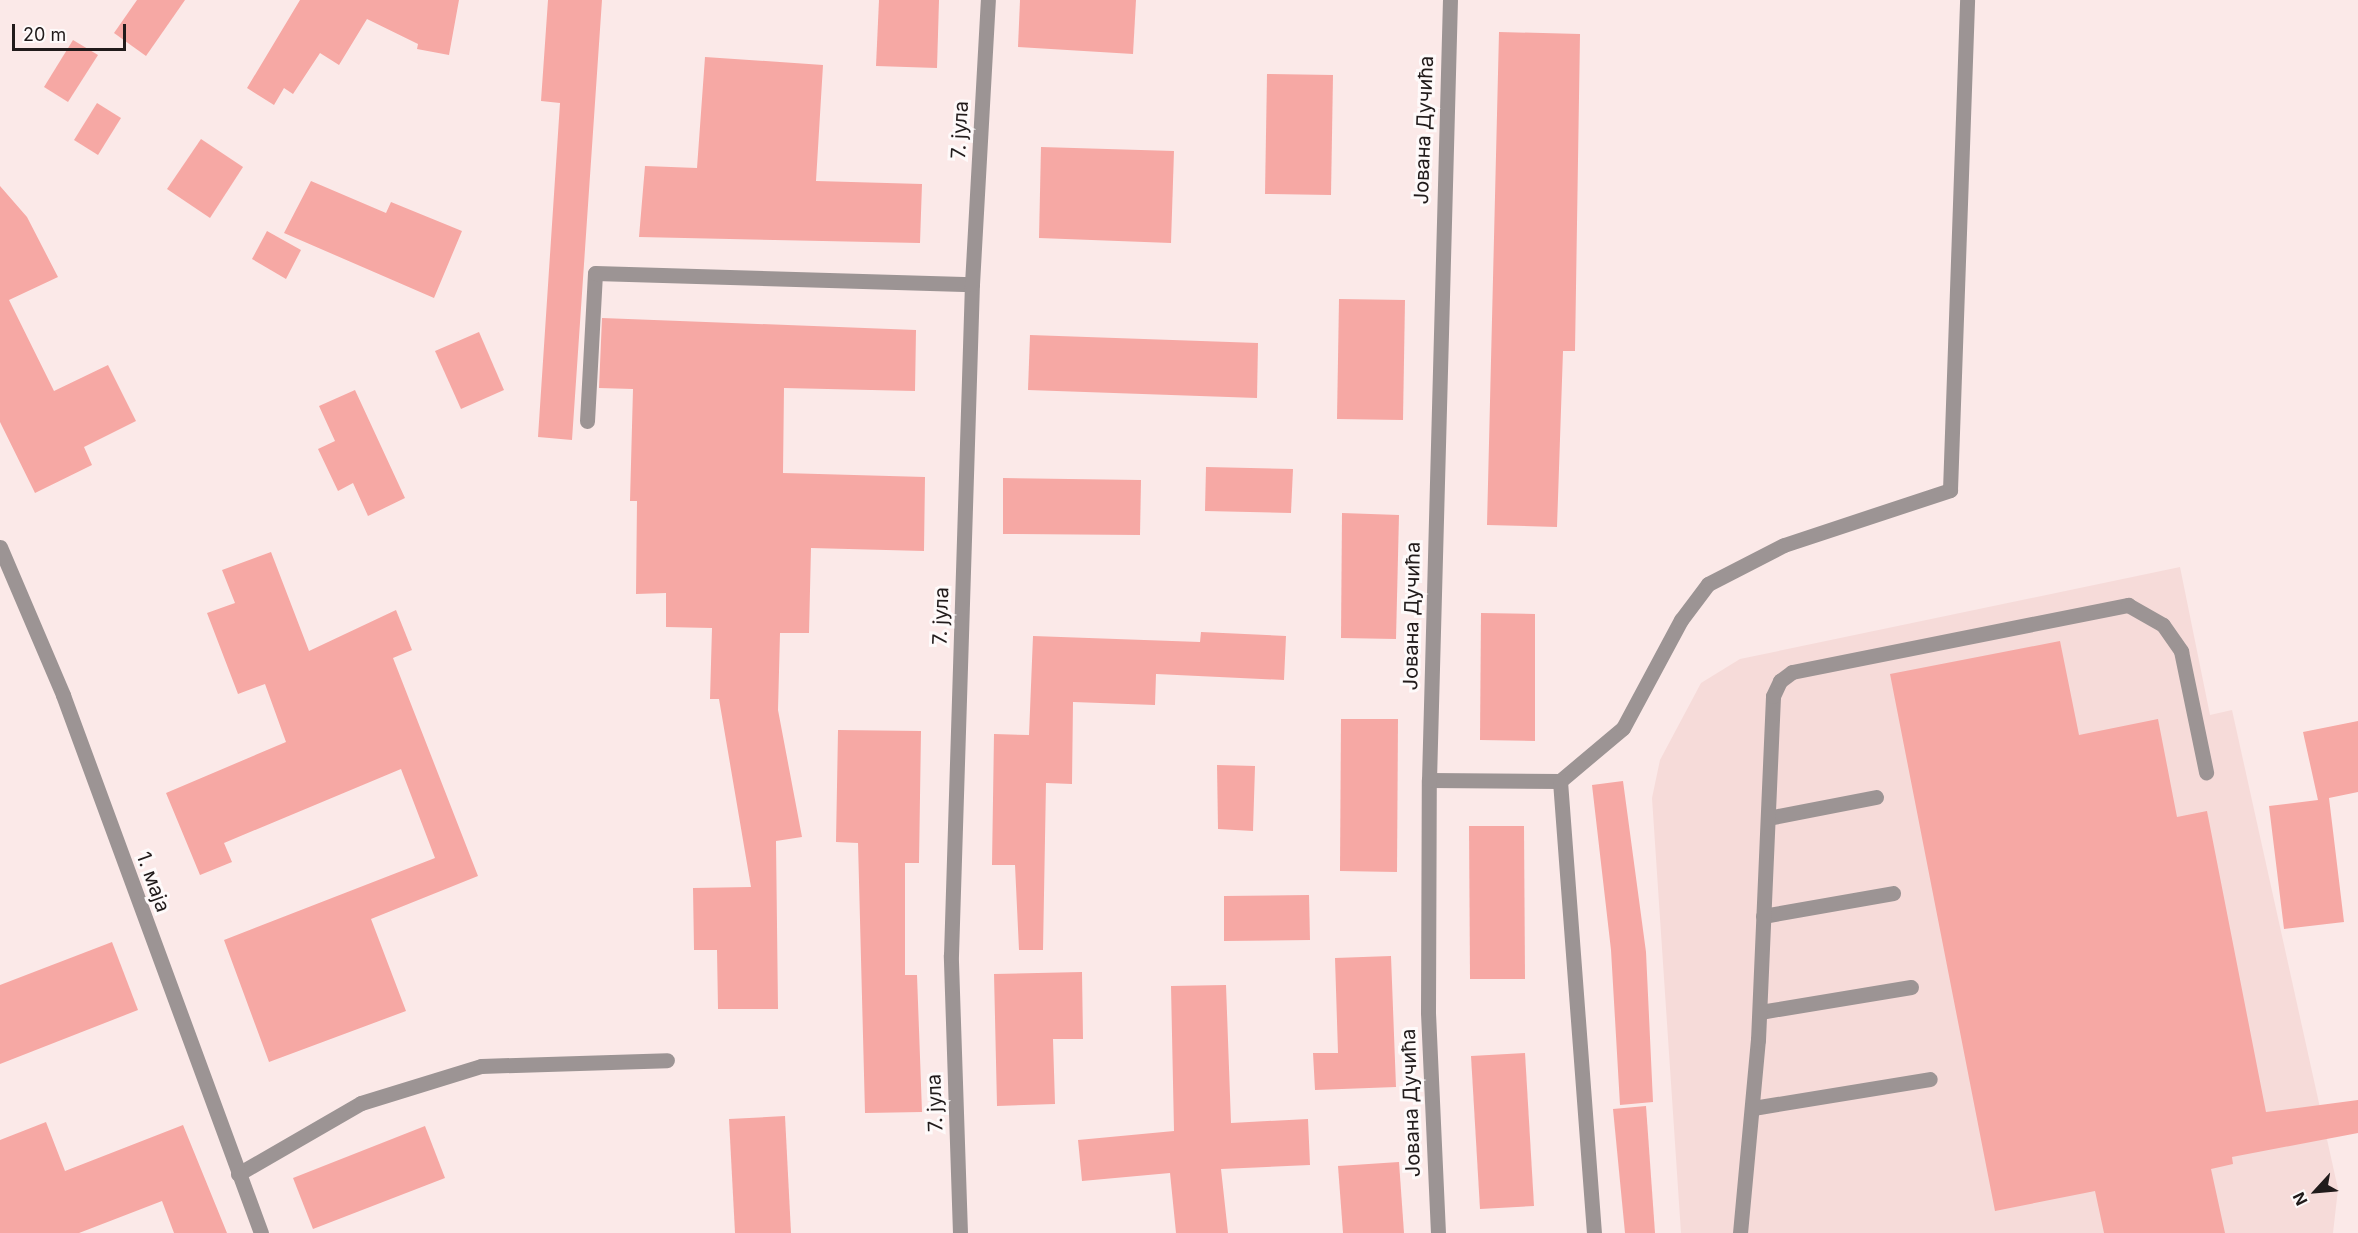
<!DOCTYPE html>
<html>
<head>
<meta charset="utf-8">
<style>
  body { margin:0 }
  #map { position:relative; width:2358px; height:1233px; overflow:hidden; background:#fbe9e8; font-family:Inter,sans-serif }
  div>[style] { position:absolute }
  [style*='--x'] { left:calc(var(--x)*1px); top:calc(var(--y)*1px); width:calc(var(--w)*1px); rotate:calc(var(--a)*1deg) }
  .built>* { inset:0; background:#f6dbd9 }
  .building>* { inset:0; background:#f6a8a4 }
  .lane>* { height:15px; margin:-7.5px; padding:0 7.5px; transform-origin:7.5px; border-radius:7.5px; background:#9c9494 }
  .street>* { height:15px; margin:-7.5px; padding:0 7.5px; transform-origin:7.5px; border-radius:7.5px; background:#9c9494 }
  span { translate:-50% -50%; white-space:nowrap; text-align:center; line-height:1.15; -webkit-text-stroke:6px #fefafa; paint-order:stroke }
  .street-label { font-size:20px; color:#211b1b }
  .north { position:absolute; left:2286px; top:1161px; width:60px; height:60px; -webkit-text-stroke:4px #fefafa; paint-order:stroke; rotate:244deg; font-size:16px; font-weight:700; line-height:24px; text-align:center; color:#211b1b }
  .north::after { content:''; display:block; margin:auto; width:21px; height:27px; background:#211b1b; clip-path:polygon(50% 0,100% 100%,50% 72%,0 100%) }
  .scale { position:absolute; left:12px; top:24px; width:114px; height:27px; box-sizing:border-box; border:3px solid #211b1b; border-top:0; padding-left:8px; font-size:18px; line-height:21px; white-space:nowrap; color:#211b1b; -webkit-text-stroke:4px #fefafa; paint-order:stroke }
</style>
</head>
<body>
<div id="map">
  <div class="built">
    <div style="clip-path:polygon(2180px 567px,2210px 715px,2232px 710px,2338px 1189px,2333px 1233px,1681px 1233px,1652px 798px,1660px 760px,1701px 683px,1740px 659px)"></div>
  </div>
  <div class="building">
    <div style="clip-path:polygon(137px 0,185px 0,146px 56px,114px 33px)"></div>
    <div style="clip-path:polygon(300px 0,459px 0,449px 55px,417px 49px,418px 44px,367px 19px,339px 65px,320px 53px,293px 94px,284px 88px,274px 105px,247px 88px)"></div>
    <div style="clip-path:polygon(548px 0,602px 0,572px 440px,538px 437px,560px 103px,541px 101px)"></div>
    <div style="clip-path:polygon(879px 0,939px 0,937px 68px,876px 66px)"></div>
    <div style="clip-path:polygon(1020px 0,1136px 0,1133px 54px,1018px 47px)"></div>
    <div style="clip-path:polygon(1499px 32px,1580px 34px,1575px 351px,1563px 351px,1557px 527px,1487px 525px)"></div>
    <div style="clip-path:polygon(73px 40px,98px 55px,68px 102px,44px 87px)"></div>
    <div style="clip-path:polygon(705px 57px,823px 65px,816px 181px,922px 184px,920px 243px,639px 237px,645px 166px,697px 168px)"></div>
    <div style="clip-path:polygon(1267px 74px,1333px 75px,1331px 195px,1265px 194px)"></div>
    <div style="clip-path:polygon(97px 103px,121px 118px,98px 155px,74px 140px)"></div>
    <div style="clip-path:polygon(201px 139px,243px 167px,210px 218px,167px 189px)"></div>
    <div style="clip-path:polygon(1041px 147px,1174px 151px,1171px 243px,1039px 238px)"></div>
    <div style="clip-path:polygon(311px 181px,386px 213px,391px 202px,462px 231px,434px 298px,284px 233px)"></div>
    <div style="clip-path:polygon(0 186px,27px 217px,58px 277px,9px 300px,54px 391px,108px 365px,136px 421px,84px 447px,92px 465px,35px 493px,0 422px)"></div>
    <div style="clip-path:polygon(267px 231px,301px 250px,286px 279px,252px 259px)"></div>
    <div style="clip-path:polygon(1339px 299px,1405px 300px,1403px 420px,1337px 419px)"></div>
    <div style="clip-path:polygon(602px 318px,916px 330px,915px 391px,784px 388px,783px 473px,925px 477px,924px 551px,811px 548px,809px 633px,780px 633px,778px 710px,802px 837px,776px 841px,778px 1009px,718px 1009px,717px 950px,694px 950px,693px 888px,751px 887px,719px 699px,710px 699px,712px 628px,666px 627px,666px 593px,636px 594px,637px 501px,630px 501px,633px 389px,599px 388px)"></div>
    <div style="clip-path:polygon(479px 332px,504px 390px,461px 409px,435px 351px)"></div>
    <div style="clip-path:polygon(1030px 335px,1258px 343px,1257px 398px,1028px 390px)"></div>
    <div style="clip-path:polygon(355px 390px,405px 498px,368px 516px,353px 483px,338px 491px,318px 449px,335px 441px,319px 406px)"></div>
    <div style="clip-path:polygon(1206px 467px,1293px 469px,1291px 513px,1205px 511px)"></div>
    <div style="clip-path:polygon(1003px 478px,1141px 480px,1140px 535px,1003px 534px)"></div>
    <div style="clip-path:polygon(1342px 513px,1399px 515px,1396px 639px,1341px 638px)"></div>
    <div style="clip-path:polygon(271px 552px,309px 651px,396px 610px,412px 650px,393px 658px,478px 876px,371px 919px,406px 1011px,269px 1062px,224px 940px,435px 858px,401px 769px,224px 843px,232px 862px,200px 875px,166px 793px,286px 742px,265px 684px,238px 694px,207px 613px,235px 603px,222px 570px)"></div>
    <div style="clip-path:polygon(1481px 613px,1535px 614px,1535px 741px,1480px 740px)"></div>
    <div style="clip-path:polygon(1201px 632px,1286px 636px,1284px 680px,1156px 674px,1155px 705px,1073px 702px,1072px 784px,1046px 783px,1043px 950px,1019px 950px,1015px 865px,992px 865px,994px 734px,1029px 735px,1033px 636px,1200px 642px)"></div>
    <div style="clip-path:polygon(2060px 641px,2079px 735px,2158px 719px,2177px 817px,2207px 811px,2266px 1112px,2358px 1100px,2358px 1133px,2232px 1157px,2233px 1164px,2211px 1169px,2225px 1233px,2104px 1233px,2095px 1191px,1995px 1211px,1890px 674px)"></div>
    <div style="clip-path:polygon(1341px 719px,1398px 719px,1397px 872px,1340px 871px)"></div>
    <div style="clip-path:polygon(2358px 721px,2358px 792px,2329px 798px,2344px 922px,2284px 929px,2269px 806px,2318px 800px,2303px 732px)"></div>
    <div style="clip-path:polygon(838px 730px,921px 731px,919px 863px,905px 863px,905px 975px,917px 975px,922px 1112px,865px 1113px,858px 843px,836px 842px)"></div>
    <div style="clip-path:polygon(1217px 765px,1255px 766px,1253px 831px,1218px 829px)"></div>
    <div style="clip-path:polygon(1623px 781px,1646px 952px,1653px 1102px,1620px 1105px,1611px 950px,1592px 785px)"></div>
    <div style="clip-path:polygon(1469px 826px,1524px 826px,1525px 979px,1470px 979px)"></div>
    <div style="clip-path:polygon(1309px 895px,1310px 940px,1224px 941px,1224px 896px)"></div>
    <div style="clip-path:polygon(112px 942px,138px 1010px,0 1064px,0 985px)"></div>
    <div style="clip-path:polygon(1391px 956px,1396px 1087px,1315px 1090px,1313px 1053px,1338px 1053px,1335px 958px)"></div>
    <div style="clip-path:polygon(1082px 972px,1083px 1039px,1053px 1039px,1055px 1104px,997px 1106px,994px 974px)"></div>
    <div style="clip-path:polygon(1226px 985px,1231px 1123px,1308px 1119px,1310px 1165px,1221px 1169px,1228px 1233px,1176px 1233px,1170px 1173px,1082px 1181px,1078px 1140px,1174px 1131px,1171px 986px)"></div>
    <div style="clip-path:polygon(1525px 1053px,1534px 1206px,1480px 1209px,1471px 1056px)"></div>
    <div style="clip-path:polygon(1646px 1106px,1655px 1233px,1625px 1233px,1613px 1109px)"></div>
    <div style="clip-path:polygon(785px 1116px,791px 1233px,735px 1233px,729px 1119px)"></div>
    <div style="clip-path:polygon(46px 1122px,65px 1171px,183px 1125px,227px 1233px,174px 1233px,162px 1201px,79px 1233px,0 1233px,0 1140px)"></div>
    <div style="clip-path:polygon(425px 1126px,445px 1178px,313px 1229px,293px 1178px)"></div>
    <div style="clip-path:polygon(1399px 1162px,1404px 1233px,1343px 1233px,1338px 1166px)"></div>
  </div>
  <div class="lane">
    <div style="--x:587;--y:421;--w:148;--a:-86.9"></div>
    <div style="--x:595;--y:273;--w:377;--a:1.7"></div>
    <div style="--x:1429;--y:780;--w:131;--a:0.4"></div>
    <div style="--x:1560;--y:781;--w:82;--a:-40.1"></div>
    <div style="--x:1623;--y:728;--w:123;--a:-61.8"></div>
    <div style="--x:1681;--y:620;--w:45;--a:-53.1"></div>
    <div style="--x:1708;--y:584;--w:85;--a:-27.2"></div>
    <div style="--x:1784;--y:545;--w:175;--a:-18.3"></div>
    <div style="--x:1950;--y:490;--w:490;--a:-88"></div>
    <div style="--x:1560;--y:781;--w:453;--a:85.7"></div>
    <div style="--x:1768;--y:818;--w:110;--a:-11"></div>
    <div style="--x:1763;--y:916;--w:132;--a:-10"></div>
    <div style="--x:1760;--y:1012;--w:153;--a:-9.4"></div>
    <div style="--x:1753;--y:1108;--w:179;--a:-9.3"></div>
    <div style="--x:238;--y:1174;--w:142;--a:-30"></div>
    <div style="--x:361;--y:1103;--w:126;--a:-17.1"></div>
    <div style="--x:481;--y:1066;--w:186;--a:-1.8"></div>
    <div style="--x:1740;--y:1233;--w:194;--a:-84.7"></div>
    <div style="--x:1758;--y:1040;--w:344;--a:-87.5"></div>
    <div style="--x:1773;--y:696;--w:17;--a:-65"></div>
    <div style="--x:1780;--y:681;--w:15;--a:-37"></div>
    <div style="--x:1792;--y:672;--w:343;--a:-11.3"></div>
    <div style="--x:2128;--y:605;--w:40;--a:29.7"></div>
    <div style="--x:2163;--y:625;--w:32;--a:55"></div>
    <div style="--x:2181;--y:651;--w:124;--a:78.3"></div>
  </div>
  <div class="street">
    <div style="--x:0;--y:547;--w:161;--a:66.9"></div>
    <div style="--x:63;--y:695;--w:573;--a:69.79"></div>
    <div style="--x:960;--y:1233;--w:278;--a:-91.9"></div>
    <div style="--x:951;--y:955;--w:671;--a:-88.21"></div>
    <div style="--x:972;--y:284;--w:284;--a:-86.8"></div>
    <div style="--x:1438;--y:1233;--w:221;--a:-92.6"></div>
    <div style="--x:1428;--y:1012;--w:232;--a:-89.8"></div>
    <div style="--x:1429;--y:780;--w:780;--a:-88.46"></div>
  </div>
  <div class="street-label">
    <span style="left:960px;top:130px;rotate:-87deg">7. јула</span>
    <span style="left:1424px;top:130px;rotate:-88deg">Јована Дучића</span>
    <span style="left:941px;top:616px;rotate:-88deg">7. јула</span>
    <span style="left:1412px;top:616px;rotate:-89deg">Јована Дучића</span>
    <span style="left:153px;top:882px;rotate:70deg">1. маја</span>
    <span style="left:935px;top:1103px;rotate:-92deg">7. јула</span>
    <span style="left:1411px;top:1103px;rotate:-92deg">Јована Дучића</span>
  </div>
  <div class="north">N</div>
  <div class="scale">20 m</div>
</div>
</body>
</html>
